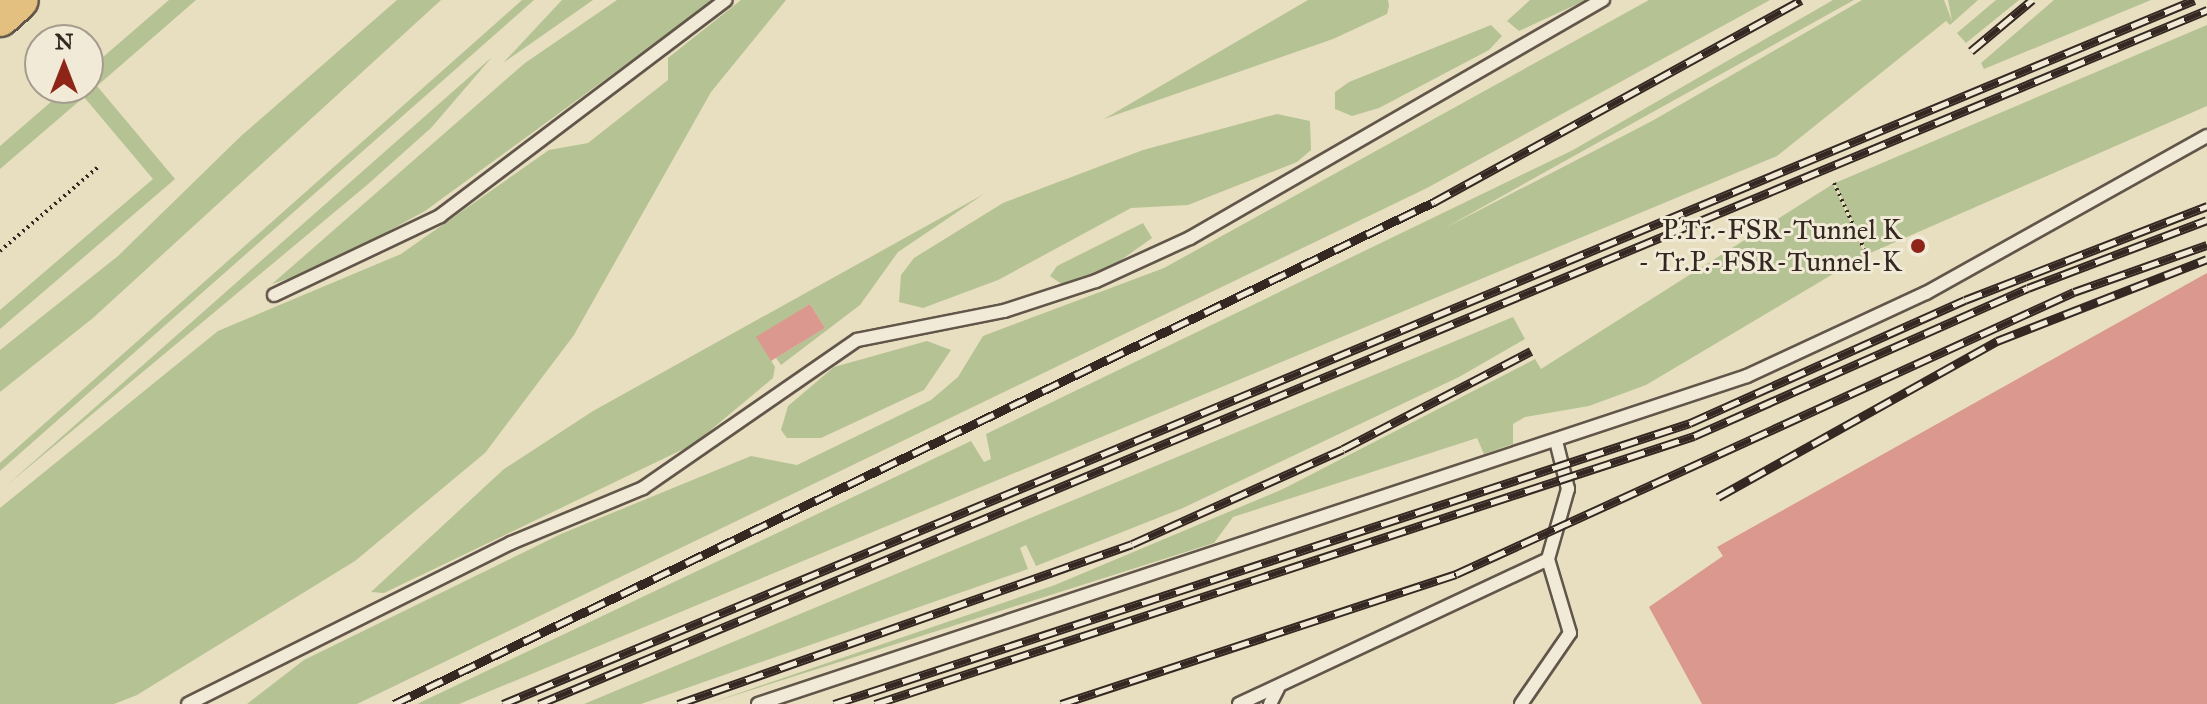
<!DOCTYPE html>
<html>
<head>
<meta charset="utf-8">
<style>
  body { margin:0 }
  #map { position:relative; width:2207px; height:704px; overflow:hidden; background:#e8dfc0; font-family:"IM FELL Great Primer",serif }
  div>[style] { position:absolute }
  [style*='--x'] { left:calc(var(--x)*1px); top:calc(var(--y)*1px); width:calc(var(--w)*1px); rotate:calc(var(--a)*1deg) }
  .green>* { inset:0; background:#b5c293 }
  .building>* { inset:0; background:#da988e }
  .path>* { height:4px; margin-top:-2px; transform-origin:0; background:repeating-linear-gradient(90deg,#352722 0 2px,transparent 0 6px) }
  .roads { filter:drop-shadow(2px 0 #62554a) drop-shadow(-2px 0 #62554a) drop-shadow(0 2px #62554a) drop-shadow(0 -2px #62554a) }
  .lane>* { height:12px; margin:-6px; padding:0 6px; transform-origin:6px; border-radius:6px; background:#f0ead6 }
  .primary>* { height:38px; margin:-19px; padding:0 19px; transform-origin:19px; border-radius:19px; background:#e4c080 }
  .rail>* { height:9px; margin-top:-4.5px; transform-origin:0; background:repeating-linear-gradient(90deg,#f0ead6 0 18px,#352722 0 36px); box-sizing:border-box; border-block:2px solid #352722 }
  .dots>* { width:22px; height:22px; translate:-50% -50%; box-sizing:border-box; border:4px solid #f0ead6; border-radius:50% }
  span { translate:-50% -50%; white-space:nowrap; text-align:center; line-height:1.15; -webkit-text-stroke:6px #f0ead6; paint-order:stroke }
  .poi-label { font-size:28px; color:#352722 }
  .right { translate:-100% -50%; text-align:right }
  .north { position:absolute; left:24px; top:24px; width:80px; height:80px; box-sizing:border-box; background:#f0ead6; border:2px solid #a59c8e; border-radius:50%; rotate:0deg; font-size:22px; font-weight:700; line-height:32px; text-align:center; color:#352722 }
  .north::after { content:''; display:block; margin:auto; width:28px; height:36px; background:#8f2418; clip-path:polygon(50% 0,100% 100%,50% 72%,0 100%) }
</style>
</head>
<body>
<div id="map">
  <div class="green">
    <div style="clip-path:polygon(169px 0,196px 0,97px 86px,175px 179px,0 329px,0 310px,153px 179px,84px 97px,0 169px,0 146px,67px 88px,88px 88px,88px 70px)"></div>
    <div style="clip-path:polygon(397px 0,441px 0,93px 318px,0 392px,0 350px,118px 256px,241px 136px)"></div>
    <div style="clip-path:polygon(522px 0,534px 0,0 471px,0 463px)"></div>
    <div style="clip-path:polygon(562px 0,593px 0,503px 63px)"></div>
    <div style="clip-path:polygon(617px 0,714px 0,425px 211px,321px 268px,272px 284px,525px 63px)"></div>
    <div style="clip-path:polygon(741px 0,786px 0,711px 92px,574px 335px,485px 453px,355px 561px,137px 695px,114px 704px,0 704px,0 508px,218px 331px,401px 254px,549px 150px,588px 143px,668px 80px,668px 58px)"></div>
    <div style="clip-path:polygon(1308px 0,1388px 0,1389px 6px,1387px 14px,1333px 39px,1104px 119px)"></div>
    <div style="clip-path:polygon(1530px 0,1586px 0,1519px 31px,1507px 21px)"></div>
    <div style="clip-path:polygon(1649px 0,1770px 0,1427px 188px,357px 704px,247px 704px,304px 660px,561px 534px,751px 456px,797px 465px,931px 400px,958px 377px,983px 336px,1164px 268px)"></div>
    <div style="clip-path:polygon(1833px 0,1854px 0,1443px 229px,1652px 121px,1862px 0,1944px 0,1952px 21px,1948px 0,1978px 0,1950px 25px,1946px 21px,1777px 156px,459px 704px,417px 704px,971px 441px,984px 462px,991px 459px,986px 434px,1573px 150px)"></div>
    <div style="clip-path:polygon(1996px 0,2019px 0,1966px 43px,1957px 33px)"></div>
    <div style="clip-path:polygon(2054px 0,2151px 0,1984px 69px,1981px 63px)"></div>
    <div style="clip-path:polygon(1491px 25px,1502px 36px,1489px 50px,1379px 108px,1352px 116px,1335px 109px,1335px 92px,1349px 82px)"></div>
    <div style="clip-path:polygon(2207px 25px,2207px 106px,1868px 254px,1835px 183px)"></div>
    <div style="clip-path:polygon(492px 57px,431px 128px,367px 185px,6px 486px)"></div>
    <div style="clip-path:polygon(1277px 114px,1310px 121px,1311px 150px,1297px 162px,1188px 205px,1131px 208px,998px 280px,923px 308px,899px 302px,901px 275px,914px 258px,1003px 203px,1143px 150px)"></div>
    <div style="clip-path:polygon(1833px 184px,1865px 255px,1646px 385px,1589px 406px,1525px 417px,1513px 424px,1513px 444px,1484px 454px,1477px 438px,1233px 517px,1214px 543px,707px 704px,1055px 585px,1283px 489px,1535px 359px,1541px 369px)"></div>
    <div style="clip-path:polygon(984px 194px,898px 252px,860px 305px,781px 365px,776px 358px,825px 328px,810px 304px,757px 338px,775px 367px,773px 378px,694px 444px,384px 593px,371px 592px,504px 469px,593px 411px)"></div>
    <div style="clip-path:polygon(1143px 223px,1152px 238px,1117px 263px,1063px 285px,1050px 276px,1057px 266px)"></div>
    <div style="clip-path:polygon(1513px 317px,1525px 339px,1459px 377px,1183px 508px,1036px 566px,1026px 545px,1020px 548px,1028px 569px,641px 704px,584px 704px)"></div>
    <div style="clip-path:polygon(927px 341px,951px 350px,924px 390px,821px 438px,787px 438px,781px 430px,788px 406px,834px 367px)"></div>
  </div>
  <div class="building">
    <div style="clip-path:polygon(2207px 273px,2207px 704px,1702px 704px,1649px 607px,1723px 556px,1717px 547px)"></div>
    <div style="clip-path:polygon(810px 304px,825px 328px,771px 361px,756px 337px)"></div>
  </div>
  <div class="path">
    <div style="--x:1834;--y:183;--w:79;--a:65.4"></div>
    <div style="--x:0;--y:251;--w:130;--a:-40.6"></div>
  </div>
  <div class="roads">
    <div class="lane">
      <div style="--x:274;--y:295;--w:184;--a:-25.4"></div>
      <div style="--x:440;--y:216;--w:358;--a:-37.1"></div>
      <div style="--x:188;--y:704;--w:361;--a:-26.5"></div>
      <div style="--x:511;--y:543;--w:143;--a:-22.6"></div>
      <div style="--x:643;--y:488;--w:260;--a:-34.7"></div>
      <div style="--x:857;--y:340;--w:150;--a:-11.2"></div>
      <div style="--x:1004;--y:311;--w:97;--a:-18.1"></div>
      <div style="--x:1096;--y:281;--w:103;--a:-24.6"></div>
      <div style="--x:1190;--y:238;--w:477;--a:-30"></div>
      <div style="--x:758;--y:704;--w:1042;--a:-18.35"></div>
      <div style="--x:1747;--y:376;--w:197;--a:-24.9"></div>
      <div style="--x:1926;--y:293;--w:322;--a:-29.2"></div>
      <div style="--x:1239;--y:704;--w:341;--a:-25.1"></div>
      <div style="--x:1548;--y:559;--w:73;--a:-74.1"></div>
      <div style="--x:1568;--y:489;--w:45;--a:-104"></div>
      <div style="--x:1270;--y:704;--w:18;--a:-63"></div>
      <div style="--x:1521;--y:704;--w:86;--a:-55.4"></div>
      <div style="--x:1570;--y:633;--w:77;--a:-106.6"></div>
    </div>
    <div class="primary">
      <div style="--x:0;--y:17;--w:25;--a:-42"></div>
    </div>
  </div>
  <div class="rail">
    <div style="--x:1971;--y:51;--w:80;--a:-39.9"></div>
    <div style="--x:1718;--y:497;--w:320;--a:-29.2"></div>
    <div style="--x:1997;--y:341;--w:225;--a:-21.3"></div>
    <div style="--x:394;--y:704;--w:1155;--a:-25.77"></div>
    <div style="--x:1434;--y:202;--w:419;--a:-28.8"></div>
    <div style="--x:503;--y:704;--w:1832;--a:-22.6"></div>
    <div style="--x:539;--y:704;--w:1807;--a:-22.59"></div>
    <div style="--x:678;--y:704;--w:481;--a:-19.4"></div>
    <div style="--x:1132;--y:544;--w:231;--a:-24.2"></div>
    <div style="--x:1343;--y:449;--w:212;--a:-27.5"></div>
    <div style="--x:834;--y:704;--w:901;--a:-18.17"></div>
    <div style="--x:1690;--y:423;--w:301;--a:-24.1"></div>
    <div style="--x:1965;--y:300;--w:260;--a:-21.2"></div>
    <div style="--x:875;--y:704;--w:862;--a:-18.12"></div>
    <div style="--x:1694;--y:436;--w:365;--a:-23.9"></div>
    <div style="--x:2028;--y:288;--w:191;--a:-20.8"></div>
    <div style="--x:1061;--y:704;--w:416;--a:-18.2"></div>
    <div style="--x:1456;--y:574;--w:679;--a:-24.53"></div>
    <div style="--x:2074;--y:292;--w:141;--a:-19.5"></div>
  </div>
  <div class="dots">
    <div style="left:1918px;top:246px;background:#8f2418"></div>
  </div>
  <div class="poi-label">
    <span class="right" style="left:1902px;top:246px">P.Tr.-FSR-Tunnel K<br>- Tr.P.-FSR-Tunnel-K</span>
  </div>
  <div class="north">N</div>
</div>
</body>
</html>
